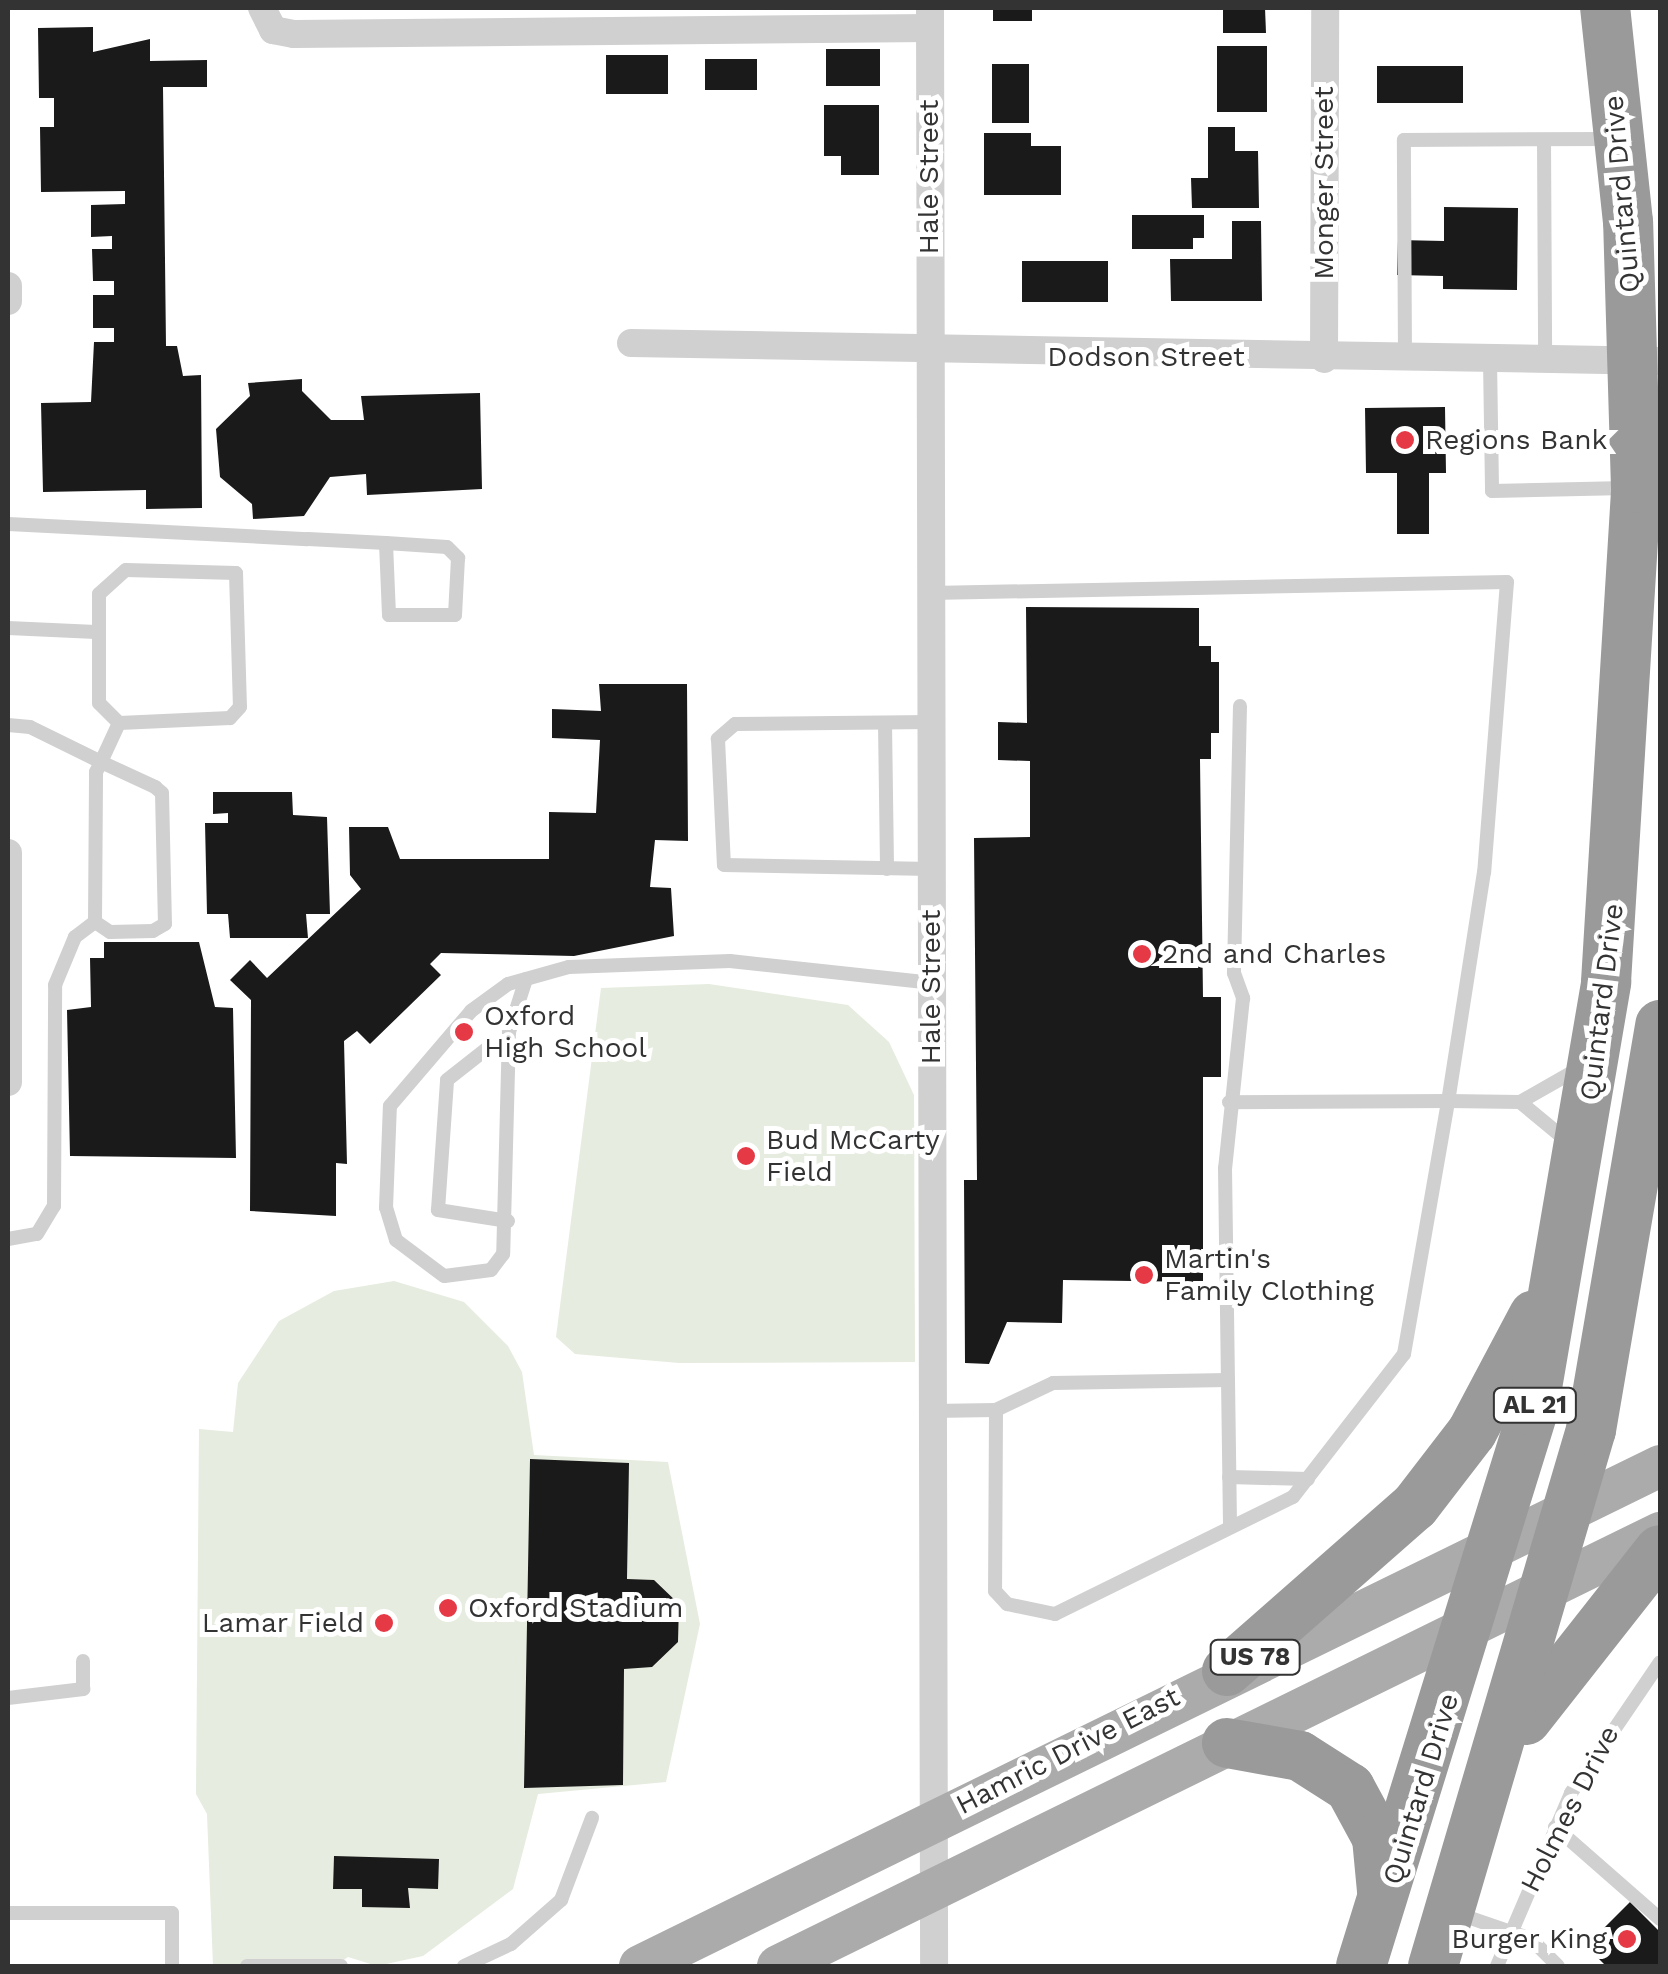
<!DOCTYPE html>
<html>
<head>
<meta charset="utf-8">
<style>
  body { margin:0 }
  #map { position:relative; width:1668px; height:1974px; overflow:hidden; background:#fff; font-family:"Work Sans",sans-serif }
  div>[style] { position:absolute }
  [style*='--x'] { left:calc(var(--x)*1px); top:calc(var(--y)*1px); width:calc(var(--w)*1px); rotate:calc(var(--a)*1deg) }
  .green>* { inset:0; background:#e6ecdf }
  .building>* { inset:0; background:#1a1a1a }
  .lane>* { height:14px; margin:-7px; padding:0 7px; transform-origin:7px; border-radius:7px; background:#d0d0d0 }
  .street>* { height:28px; margin:-14px; padding:0 14px; transform-origin:14px; border-radius:14px; background:#d0d0d0 }
  .primary>* { height:42px; margin:-21px; padding:0 21px; transform-origin:21px; border-radius:21px; background:#ababab }
  .highway>* { height:50px; margin:-25px; padding:0 25px; transform-origin:25px; border-radius:25px; background:#9a9a9a }
  .dots>* { width:28px; height:28px; translate:-50% -50%; box-sizing:border-box; border:5px solid #fff; border-radius:50% }
  span { translate:-50% -50%; white-space:nowrap; text-align:center; line-height:1.15; -webkit-text-stroke:10px #fff; paint-order:stroke }
  .shield-label span { padding:2px 8px; background:#fff; border:2px solid; border-radius:8px; -webkit-text-stroke-width:0 }
  .shield-label { font-size:25px; color:#333; font-weight:700 }
  .street-label { font-size:28px; color:#333 }
  .poi-label { font-size:28px; color:#333 }
  .left { translate:0 -50%; text-align:left }
  .right { translate:-100% -50%; text-align:right }
  .frame { position:absolute; inset:0; border:10px solid #333; pointer-events:none }
</style>
</head>
<body>
<div id="map">
  <div class="green">
    <div style="clip-path:polygon(709px 984px,848px 1005px,889px 1042px,914px 1095px,915px 1362px,679px 1363px,575px 1354px,556px 1337px,601px 988px)"></div>
    <div style="clip-path:polygon(394px 1281px,464px 1302px,508px 1346px,522px 1372px,534px 1455px,668px 1462px,700px 1624px,666px 1782px,538px 1794px,513px 1889px,423px 1956px,377px 1966px,348px 1957px,335px 1966px,213px 1966px,207px 1814px,196px 1794px,199px 1429px,233px 1432px,238px 1383px,279px 1321px,334px 1291px)"></div>
  </div>
  <div class="building">
    <div style="clip-path:polygon(993px 8px,1032px 8px,1032px 21px,993px 21px)"></div>
    <div style="clip-path:polygon(1223px 8px,1265px 8px,1266px 33px,1223px 33px)"></div>
    <div style="clip-path:polygon(93px 27px,93px 52px,150px 39px,150px 61px,207px 60px,207px 87px,163px 87px,166px 346px,177px 346px,183px 376px,201px 375px,202px 508px,146px 509px,146px 490px,43px 492px,41px 403px,91px 402px,94px 342px,114px 342px,114px 328px,93px 328px,93px 295px,114px 295px,114px 281px,93px 281px,92px 249px,112px 249px,112px 236px,91px 237px,91px 205px,125px 204px,125px 191px,41px 192px,40px 127px,54px 127px,54px 98px,39px 98px,38px 28px)"></div>
    <div style="clip-path:polygon(1217px 46px,1267px 46px,1267px 112px,1217px 112px)"></div>
    <div style="clip-path:polygon(826px 49px,880px 49px,880px 86px,826px 86px)"></div>
    <div style="clip-path:polygon(606px 55px,668px 55px,668px 94px,606px 94px)"></div>
    <div style="clip-path:polygon(705px 59px,757px 59px,757px 90px,705px 90px)"></div>
    <div style="clip-path:polygon(992px 64px,1029px 64px,1029px 123px,992px 123px)"></div>
    <div style="clip-path:polygon(1377px 66px,1463px 66px,1463px 103px,1377px 103px)"></div>
    <div style="clip-path:polygon(824px 105px,879px 105px,879px 175px,841px 175px,841px 156px,824px 156px)"></div>
    <div style="clip-path:polygon(1208px 127px,1235px 127px,1235px 151px,1258px 151px,1259px 208px,1192px 208px,1191px 178px,1208px 178px)"></div>
    <div style="clip-path:polygon(984px 133px,1031px 133px,1031px 146px,1061px 146px,1061px 195px,984px 195px)"></div>
    <div style="clip-path:polygon(1444px 207px,1518px 208px,1517px 290px,1443px 289px,1443px 276px,1397px 275px,1398px 240px,1444px 241px)"></div>
    <div style="clip-path:polygon(1132px 215px,1204px 215px,1204px 238px,1193px 238px,1193px 249px,1132px 249px)"></div>
    <div style="clip-path:polygon(1232px 221px,1261px 221px,1262px 301px,1171px 301px,1170px 259px,1232px 259px)"></div>
    <div style="clip-path:polygon(1022px 261px,1108px 261px,1108px 302px,1022px 302px)"></div>
    <div style="clip-path:polygon(302px 379px,302px 391px,331px 420px,364px 420px,361px 396px,480px 393px,482px 489px,367px 495px,366px 474px,330px 477px,304px 516px,253px 519px,252px 504px,220px 477px,216px 429px,250px 396px,248px 383px)"></div>
    <div style="clip-path:polygon(1445px 407px,1446px 473px,1429px 473px,1429px 534px,1397px 534px,1397px 473px,1366px 473px,1365px 408px)"></div>
    <div style="clip-path:polygon(1026px 607px,1199px 608px,1199px 646px,1211px 646px,1211px 662px,1219px 662px,1219px 733px,1211px 733px,1211px 759px,1200px 759px,1203px 997px,1221px 997px,1221px 1077px,1203px 1077px,1203px 1282px,1063px 1280px,1062px 1323px,1007px 1322px,989px 1364px,965px 1363px,964px 1180px,977px 1180px,974px 838px,1030px 837px,1030px 761px,998px 760px,998px 722px,1027px 723px)"></div>
    <div style="clip-path:polygon(599px 684px,687px 684px,688px 841px,655px 840px,650px 887px,671px 888px,674px 936px,574px 956px,441px 953px,430px 964px,441px 975px,370px 1044px,357px 1031px,344px 1041px,347px 1164px,336px 1163px,336px 1216px,250px 1211px,251px 1000px,230px 980px,250px 960px,267px 978px,361px 889px,350px 875px,349px 827px,388px 827px,400px 859px,549px 859px,549px 812px,596px 813px,600px 740px,552px 738px,552px 709px,601px 711px)"></div>
    <div style="clip-path:polygon(213px 792px,292px 792px,293px 815px,327px 817px,330px 914px,306px 914px,308px 938px,230px 938px,228px 914px,207px 914px,205px 823px,228px 823px,228px 813px,213px 814px)"></div>
    <div style="clip-path:polygon(104px 942px,199px 942px,215px 1007px,233px 1008px,236px 1158px,70px 1156px,67px 1010px,91px 1007px,90px 958px,104px 958px)"></div>
    <div style="clip-path:polygon(530px 1459px,629px 1463px,627px 1579px,654px 1580px,679px 1604px,678px 1642px,652px 1667px,624px 1669px,623px 1785px,524px 1788px)"></div>
    <div style="clip-path:polygon(334px 1856px,439px 1859px,438px 1889px,408px 1888px,410px 1908px,362px 1907px,362px 1889px,333px 1889px)"></div>
    <div style="clip-path:polygon(1630px 1902px,1660px 1932px,1660px 1966px,1606px 1966px,1586px 1946px)"></div>
  </div>
  <div class="lane">
    <div style="--x:1544;--y:140;--w:221;--a:89.7"></div>
    <div style="--x:1405;--y:359;--w:219;--a:-90.3"></div>
    <div style="--x:1404;--y:140;--w:205;--a:-0.3"></div>
    <div style="--x:1490;--y:360;--w:131;--a:89.1"></div>
    <div style="--x:1492;--y:491;--w:134;--a:-1.3"></div>
    <div style="--x:8;--y:524;--w:300;--a:2.9"></div>
    <div style="--x:308;--y:539;--w:78;--a:2.9"></div>
    <div style="--x:386;--y:543;--w:61;--a:3.8"></div>
    <div style="--x:447;--y:547;--w:16;--a:45"></div>
    <div style="--x:458;--y:558;--w:57;--a:93"></div>
    <div style="--x:455;--y:615;--w:66;--a:180"></div>
    <div style="--x:389;--y:615;--w:72;--a:-92.4"></div>
    <div style="--x:126;--y:570;--w:110;--a:1.6"></div>
    <div style="--x:236;--y:573;--w:134;--a:88.3"></div>
    <div style="--x:240;--y:707;--w:15;--a:132"></div>
    <div style="--x:230;--y:718;--w:111;--a:177.4"></div>
    <div style="--x:119;--y:723;--w:28;--a:-135"></div>
    <div style="--x:99;--y:703;--w:109;--a:-90"></div>
    <div style="--x:99;--y:594;--w:36;--a:-42"></div>
    <div style="--x:931;--y:593;--w:576;--a:-1.09"></div>
    <div style="--x:1507;--y:582;--w:291;--a:94.5"></div>
    <div style="--x:1484;--y:872;--w:232;--a:98.9"></div>
    <div style="--x:1448;--y:1101;--w:219;--a:179.7"></div>
    <div style="--x:8;--y:628;--w:88;--a:2.6"></div>
    <div style="--x:1240;--y:706;--w:267;--a:91.3"></div>
    <div style="--x:1234;--y:973;--w:27;--a:70"></div>
    <div style="--x:1243;--y:998;--w:171;--a:96"></div>
    <div style="--x:1225;--y:1168;--w:212;--a:89.2"></div>
    <div style="--x:1228;--y:1380;--w:175;--a:179"></div>
    <div style="--x:1053;--y:1383;--w:63;--a:154.7"></div>
    <div style="--x:996;--y:1410;--w:181;--a:90.3"></div>
    <div style="--x:995;--y:1591;--w:18;--a:47"></div>
    <div style="--x:1007;--y:1604;--w:49;--a:11.8"></div>
    <div style="--x:1055;--y:1614;--w:265;--a:-26.2"></div>
    <div style="--x:1293;--y:1497;--w:181;--a:-52.2"></div>
    <div style="--x:1404;--y:1354;--w:257;--a:-80.1"></div>
    <div style="--x:1448;--y:1101;--w:72;--a:0.8"></div>
    <div style="--x:1520;--y:1102;--w:67;--a:-29.6"></div>
    <div style="--x:931;--y:722;--w:196;--a:179.4"></div>
    <div style="--x:735;--y:724;--w:23;--a:139"></div>
    <div style="--x:718;--y:739;--w:126;--a:87.3"></div>
    <div style="--x:724;--y:865;--w:207;--a:1.1"></div>
    <div style="--x:885;--y:723;--w:146;--a:89.2"></div>
    <div style="--x:8;--y:725;--w:22;--a:5"></div>
    <div style="--x:30;--y:727;--w:79;--a:26.2"></div>
    <div style="--x:101;--y:762;--w:60;--a:24.8"></div>
    <div style="--x:155;--y:787;--w:9;--a:41"></div>
    <div style="--x:162;--y:793;--w:131;--a:88.7"></div>
    <div style="--x:165;--y:924;--w:14;--a:150"></div>
    <div style="--x:153;--y:931;--w:43;--a:178.7"></div>
    <div style="--x:110;--y:932;--w:18;--a:-146"></div>
    <div style="--x:95;--y:922;--w:150;--a:-89.6"></div>
    <div style="--x:96;--y:772;--w:11;--a:-63"></div>
    <div style="--x:101;--y:762;--w:43;--a:-65.2"></div>
    <div style="--x:526;--y:979;--w:56;--a:107.8"></div>
    <div style="--x:509;--y:1032;--w:222;--a:91.5"></div>
    <div style="--x:503;--y:1254;--w:20;--a:127"></div>
    <div style="--x:491;--y:1270;--w:47;--a:172.7"></div>
    <div style="--x:444;--y:1276;--w:60;--a:-143.1"></div>
    <div style="--x:396;--y:1240;--w:34;--a:-107"></div>
    <div style="--x:386;--y:1208;--w:102;--a:-87.8"></div>
    <div style="--x:390;--y:1106;--w:125;--a:-49.5"></div>
    <div style="--x:471;--y:1011;--w:46;--a:-36.1"></div>
    <div style="--x:508;--y:984;--w:63;--a:-15.6"></div>
    <div style="--x:569;--y:967;--w:161;--a:-2.1"></div>
    <div style="--x:730;--y:961;--w:202;--a:6.2"></div>
    <div style="--x:1520;--y:1102;--w:60;--a:39.6"></div>
    <div style="--x:508;--y:1221;--w:71;--a:-171.1"></div>
    <div style="--x:438;--y:1210;--w:130;--a:-86"></div>
    <div style="--x:447;--y:1080;--w:53;--a:-38.2"></div>
    <div style="--x:489;--y:1047;--w:20;--a:-9"></div>
    <div style="--x:8;--y:1239;--w:29;--a:-10"></div>
    <div style="--x:37;--y:1234;--w:33;--a:-59"></div>
    <div style="--x:54;--y:1206;--w:221;--a:-89.7"></div>
    <div style="--x:55;--y:985;--w:52;--a:-67.4"></div>
    <div style="--x:75;--y:937;--w:25;--a:-37"></div>
    <div style="--x:1228;--y:1380;--w:147;--a:89.2"></div>
    <div style="--x:932;--y:1411;--w:64;--a:-0.9"></div>
    <div style="--x:1229;--y:1477;--w:79;--a:1.5"></div>
    <div style="--x:8;--y:1698;--w:76;--a:-6.8"></div>
    <div style="--x:83;--y:1689;--w:28;--a:-90"></div>
    <div style="--x:1555;--y:1827;--w:140;--a:41.2"></div>
    <div style="--x:8;--y:1913;--w:164;--a:0"></div>
    <div style="--x:172;--y:1913;--w:53;--a:90"></div>
    <div style="--x:1456;--y:1913;--w:79;--a:19.1"></div>
    <div style="--x:1531;--y:1939;--w:38;--a:45"></div>
    <div style="--x:247;--y:1966;--w:94;--a:0"></div>
    <div style="--x:464;--y:1966;--w:52;--a:-25.1"></div>
    <div style="--x:511;--y:1944;--w:67;--a:-41.3"></div>
    <div style="--x:561;--y:1900;--w:88;--a:-69.3"></div>
    <div style="--x:1497;--y:1966;--w:188;--a:-66.8"></div>
    <div style="--x:1571;--y:1793;--w:158;--a:-55.8"></div>
  </div>
  <div class="street">
    <div style="--x:262;--y:8;--w:25;--a:63"></div>
    <div style="--x:273;--y:30;--w:21;--a:11"></div>
    <div style="--x:294;--y:34;--w:636;--a:-0.54"></div>
    <div style="--x:930;--y:8;--w:1958;--a:89.88"></div>
    <div style="--x:8;--y:286;--w:15;--a:90"></div>
    <div style="--x:631;--y:343;--w:1029;--a:1"></div>
    <div style="--x:1324;--y:359;--w:351;--a:-89.8"></div>
    <div style="--x:8;--y:853;--w:229;--a:90"></div>
  </div>
  <div class="primary">
    <div style="--x:640;--y:1966;--w:1136;--a:-26.11"></div>
    <div style="--x:778;--y:1966;--w:983;--a:-26.15"></div>
  </div>
  <div class="highway">
    <div style="--x:1227;--y:1671;--w:250;--a:-41.3"></div>
    <div style="--x:1415;--y:1506;--w:93;--a:-52.4"></div>
    <div style="--x:1472;--y:1432;--w:132;--a:-62.1"></div>
    <div style="--x:1526;--y:1720;--w:216;--a:-51.8"></div>
    <div style="--x:1227;--y:1743;--w:74;--a:10.1"></div>
    <div style="--x:1300;--y:1756;--w:59;--a:32.6"></div>
    <div style="--x:1350;--y:1788;--w:57;--a:61.6"></div>
    <div style="--x:1377;--y:1838;--w:53;--a:84.6"></div>
    <div style="--x:1361;--y:1966;--w:581;--a:-72.78"></div>
    <div style="--x:1533;--y:1411;--w:435;--a:-80.3"></div>
    <div style="--x:1606;--y:982;--w:495;--a:-86.5"></div>
    <div style="--x:1636;--y:488;--w:266;--a:-91.7"></div>
    <div style="--x:1628;--y:222;--w:215;--a:-96.1"></div>
    <div style="--x:1433;--y:1966;--w:559;--a:-73.58"></div>
    <div style="--x:1591;--y:1430;--w:411;--a:-80.3"></div>
  </div>
  <div class="dots">
    <div style="left:1405px;top:440px;background:#e63946"></div>
    <div style="left:1142px;top:954px;background:#e63946"></div>
    <div style="left:464px;top:1032px;background:#e63946"></div>
    <div style="left:746px;top:1156px;background:#e63946"></div>
    <div style="left:1144px;top:1275px;background:#e63946"></div>
    <div style="left:448px;top:1608px;background:#e63946"></div>
    <div style="left:384px;top:1623px;background:#e63946"></div>
    <div style="left:1627px;top:1939px;background:#e63946"></div>
  </div>
  <div class="shield-label">
    <span style="left:1535px;top:1405px">AL 21</span>
    <span style="left:1255px;top:1657px">US 78</span>
  </div>
  <div class="street-label">
    <span style="left:929px;top:177px;rotate:-90deg">Hale Street</span>
    <span style="left:1324px;top:183px;rotate:-90deg">Monger Street</span>
    <span style="left:1622px;top:194px;rotate:-95deg">Quintard Drive</span>
    <span style="left:1146px;top:357px">Dodson Street</span>
    <span style="left:931px;top:987px;rotate:-90deg">Hale Street</span>
    <span style="left:1602px;top:1002px;rotate:-83deg">Quintard Drive</span>
    <span style="left:1068px;top:1751px;rotate:-27deg">Hamric Drive East</span>
    <span style="left:1421px;top:1789px;rotate:-73deg">Quintard Drive</span>
    <span style="left:1570px;top:1809px;rotate:-63deg">Holmes Drive</span>
  </div>
  <div class="poi-label">
    <span class="left" style="left:1425px;top:440px">Regions Bank</span>
    <span class="left" style="left:1162px;top:954px">2nd and Charles</span>
    <span class="left" style="left:484px;top:1032px">Oxford<br>High School</span>
    <span class="left" style="left:766px;top:1156px">Bud McCarty<br>Field</span>
    <span class="left" style="left:1164px;top:1275px">Martin's<br>Family Clothing</span>
    <span class="left" style="left:468px;top:1608px">Oxford Stadium</span>
    <span class="right" style="left:364px;top:1623px">Lamar Field</span>
    <span class="right" style="left:1607px;top:1939px">Burger King</span>
  </div>
  <div class="frame"></div>
</div>
</body>
</html>
